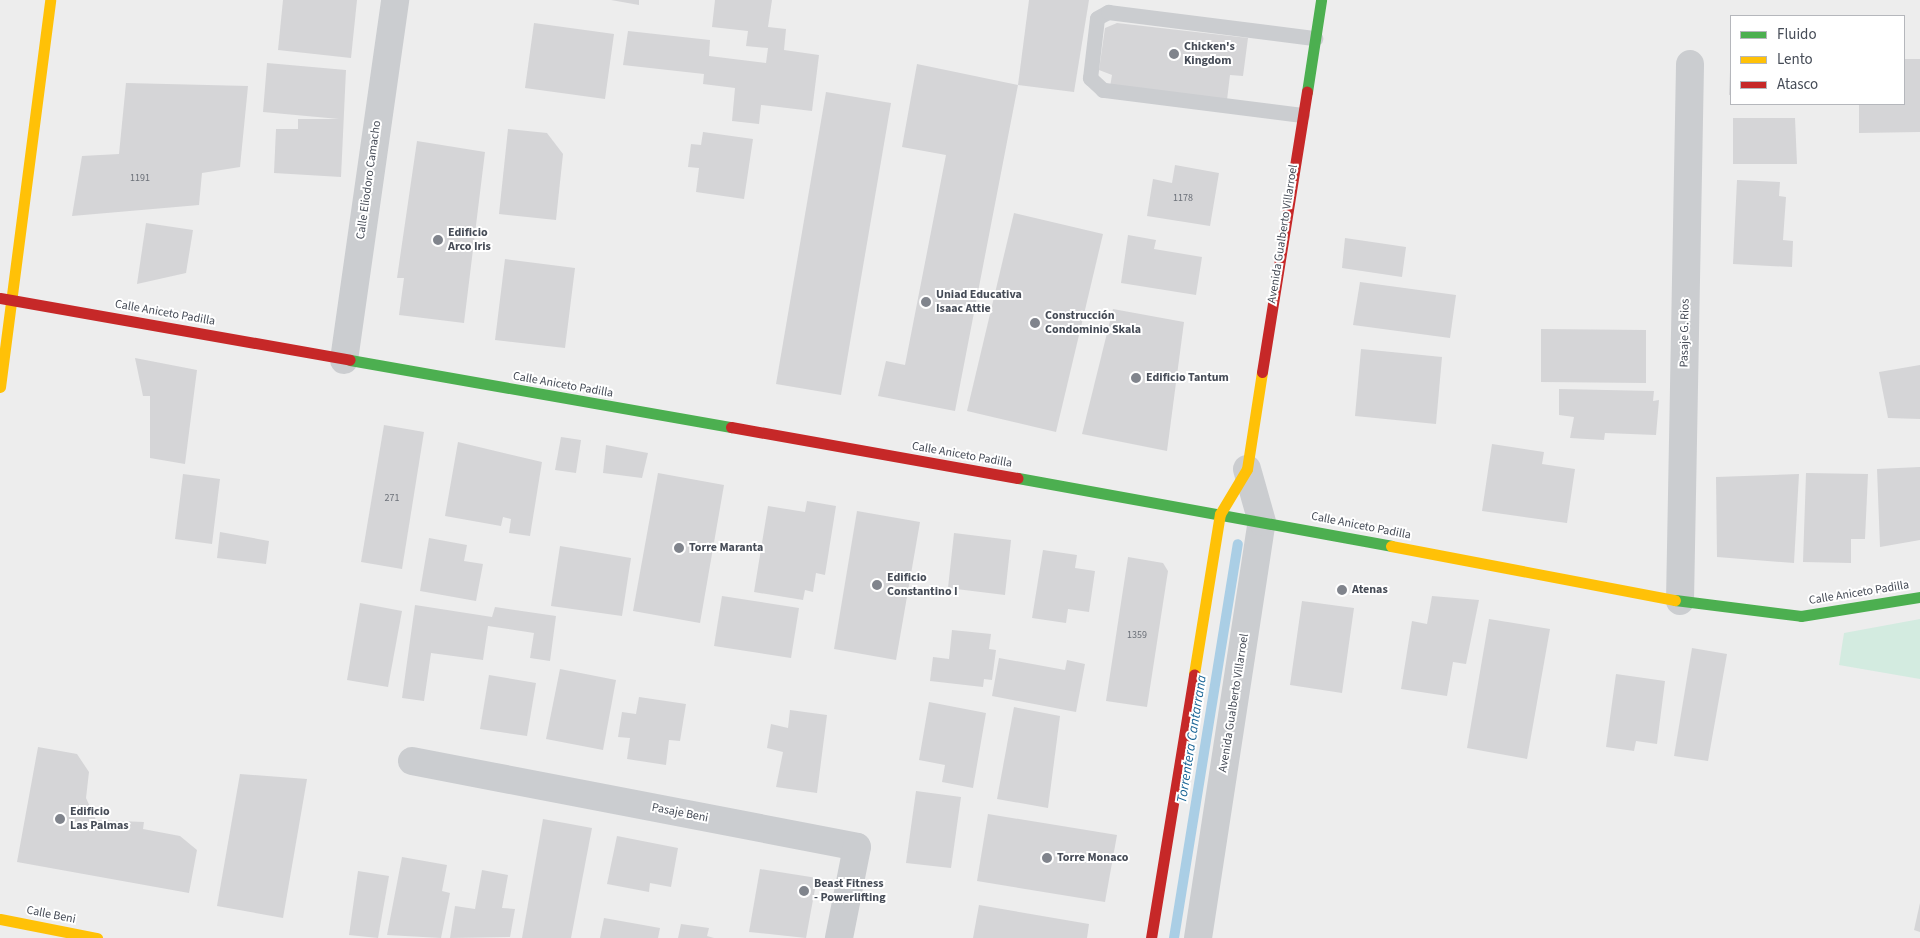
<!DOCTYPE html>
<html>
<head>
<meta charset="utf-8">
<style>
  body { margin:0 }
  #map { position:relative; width:1920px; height:938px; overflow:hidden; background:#ededed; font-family:"Source Sans 3",sans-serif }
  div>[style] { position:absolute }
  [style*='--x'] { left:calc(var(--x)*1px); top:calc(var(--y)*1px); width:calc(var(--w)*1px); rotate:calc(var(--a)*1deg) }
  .green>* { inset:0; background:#d3ebe0 }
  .stream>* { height:10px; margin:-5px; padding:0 5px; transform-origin:5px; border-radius:5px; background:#aacee5 }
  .building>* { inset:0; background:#d5d5d7 }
  .lane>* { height:15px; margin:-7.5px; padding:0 7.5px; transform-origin:7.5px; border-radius:7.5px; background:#cbcdd0 }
  .street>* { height:28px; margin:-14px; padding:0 14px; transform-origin:14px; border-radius:14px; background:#cbcdd0 }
  .fast>* { height:11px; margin:-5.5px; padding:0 5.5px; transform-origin:5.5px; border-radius:5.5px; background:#4caf50 }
  .slow>* { height:11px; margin:-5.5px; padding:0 5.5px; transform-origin:5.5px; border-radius:5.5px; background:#ffc107 }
  .jam>* { height:11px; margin:-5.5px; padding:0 5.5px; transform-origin:5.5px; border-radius:5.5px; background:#c62828 }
  .dots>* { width:14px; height:14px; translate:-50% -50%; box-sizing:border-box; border:2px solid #fff; border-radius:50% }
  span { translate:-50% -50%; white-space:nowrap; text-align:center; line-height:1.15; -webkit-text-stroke:4px #fff; paint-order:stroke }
  .number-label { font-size:10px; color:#6b7078 }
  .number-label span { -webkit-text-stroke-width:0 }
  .poi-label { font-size:12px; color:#464c57; font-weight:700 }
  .left { translate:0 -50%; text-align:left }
  .street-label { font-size:12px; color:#464c57 }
  .water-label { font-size:14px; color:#1a6596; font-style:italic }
  .legend { position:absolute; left:1730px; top:15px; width:175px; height:90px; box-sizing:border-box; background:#fff; border:1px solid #b5b7bc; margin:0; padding:6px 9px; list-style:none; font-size:15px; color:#464c57 }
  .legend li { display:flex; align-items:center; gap:10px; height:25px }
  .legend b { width:25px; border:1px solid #b5b7bc }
</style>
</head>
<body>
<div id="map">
  <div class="green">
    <div style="clip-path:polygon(1920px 619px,1920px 679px,1839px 665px,1844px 633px)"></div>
  </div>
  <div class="stream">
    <div style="--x:1174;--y:938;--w:399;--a:-80.8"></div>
  </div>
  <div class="building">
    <div style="clip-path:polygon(283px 0,357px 0,351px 58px,278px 50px)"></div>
    <div style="clip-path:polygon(611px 0,639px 0,639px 5px)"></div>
    <div style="clip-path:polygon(715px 0,772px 0,768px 27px,786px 29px,784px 50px,819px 55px,812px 111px,761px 105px,759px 124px,732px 121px,735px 88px,703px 84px,704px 74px,623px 65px,628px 31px,710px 40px,709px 56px,766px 63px,768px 48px,746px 46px,748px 31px,712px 27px)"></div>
    <div style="clip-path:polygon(1029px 0,1089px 0,1074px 92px,1018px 85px)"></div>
    <div style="clip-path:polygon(534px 23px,614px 34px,605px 99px,525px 88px)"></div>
    <div style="clip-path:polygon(1117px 23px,1248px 38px,1243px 76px,1230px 75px,1227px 100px,1110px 87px,1112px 75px,1099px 70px,1105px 28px)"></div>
    <div style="clip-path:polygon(1904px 59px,1920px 59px,1920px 132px,1859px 133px,1859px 104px,1904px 104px)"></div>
    <div style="clip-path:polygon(267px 63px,346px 70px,341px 177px,274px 173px,276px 129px,298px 129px,298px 119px,339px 119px,263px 112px)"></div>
    <div style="clip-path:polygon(917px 64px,1018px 85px,955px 411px,878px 396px,886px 361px,905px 365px,946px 155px,902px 147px)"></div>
    <div style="clip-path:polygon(1730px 71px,1731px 71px,1731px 95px,1729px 95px)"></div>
    <div style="clip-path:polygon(126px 83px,248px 86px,240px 167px,202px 173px,199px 205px,72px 216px,82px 156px,119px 154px)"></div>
    <div style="clip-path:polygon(826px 92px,891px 103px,841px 395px,776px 384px)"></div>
    <div style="clip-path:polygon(1733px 118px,1795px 118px,1797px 164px,1733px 164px)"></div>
    <div style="clip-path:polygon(508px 129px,547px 133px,563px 154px,556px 220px,499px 214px)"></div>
    <div style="clip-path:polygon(703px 132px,753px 139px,744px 199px,696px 192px,699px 168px,688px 167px,691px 144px,701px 145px)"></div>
    <div style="clip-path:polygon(417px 141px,485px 152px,464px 323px,399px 315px,404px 278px,397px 278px)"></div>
    <div style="clip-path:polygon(1175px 165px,1219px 173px,1210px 226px,1147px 216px,1153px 179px,1172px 183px)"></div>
    <div style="clip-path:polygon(1737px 180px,1780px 182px,1779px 196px,1786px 197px,1783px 240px,1793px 241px,1792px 267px,1733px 264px)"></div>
    <div style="clip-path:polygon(1014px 213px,1103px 234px,1056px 432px,967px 411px)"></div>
    <div style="clip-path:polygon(146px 223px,193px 230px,186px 273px,137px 284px)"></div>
    <div style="clip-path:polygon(1128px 235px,1156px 240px,1154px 249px,1202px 257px,1196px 295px,1121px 283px)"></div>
    <div style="clip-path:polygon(1345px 238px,1406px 247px,1402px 277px,1342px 268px)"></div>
    <div style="clip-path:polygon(505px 259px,575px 268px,565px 348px,495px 340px)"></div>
    <div style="clip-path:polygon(1360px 282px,1456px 295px,1450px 338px,1353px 325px)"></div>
    <div style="clip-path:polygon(1113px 309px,1184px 322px,1167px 451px,1082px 434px)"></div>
    <div style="clip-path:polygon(1541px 329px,1646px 330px,1646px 383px,1541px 382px)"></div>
    <div style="clip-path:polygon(1361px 349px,1442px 357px,1436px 424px,1355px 416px)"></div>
    <div style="clip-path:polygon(135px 358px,197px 370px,185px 464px,150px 458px,150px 396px,143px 396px)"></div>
    <div style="clip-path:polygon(1920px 365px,1920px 419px,1888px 418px,1879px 372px)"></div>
    <div style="clip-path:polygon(1559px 389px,1654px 391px,1653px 401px,1659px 400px,1656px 435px,1605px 433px,1604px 440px,1570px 438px,1574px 417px,1559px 415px)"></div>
    <div style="clip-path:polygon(384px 425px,424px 432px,402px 569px,361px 562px)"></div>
    <div style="clip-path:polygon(561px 437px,581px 440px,576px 473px,555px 470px)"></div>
    <div style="clip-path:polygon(458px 442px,542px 462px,530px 536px,509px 533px,511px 519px,503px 517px,501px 526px,445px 516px)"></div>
    <div style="clip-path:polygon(1492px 444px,1544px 452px,1542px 464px,1575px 469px,1567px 523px,1482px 511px)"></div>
    <div style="clip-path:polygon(606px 445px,648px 453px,642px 478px,603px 473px)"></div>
    <div style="clip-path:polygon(1920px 467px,1920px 540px,1880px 547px,1877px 469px)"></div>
    <div style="clip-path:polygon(658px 473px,724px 485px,700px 623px,633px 611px)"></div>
    <div style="clip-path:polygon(1806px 473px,1868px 474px,1865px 539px,1851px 539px,1851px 563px,1803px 562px)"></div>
    <div style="clip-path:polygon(183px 474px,220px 479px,212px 544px,175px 539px)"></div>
    <div style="clip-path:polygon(1799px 474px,1794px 563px,1717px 557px,1716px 477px)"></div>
    <div style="clip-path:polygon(807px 501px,836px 506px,825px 575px,816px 573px,813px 592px,805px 590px,803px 600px,754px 592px,768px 506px,805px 512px)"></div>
    <div style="clip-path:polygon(857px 511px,920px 522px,896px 660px,834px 649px)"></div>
    <div style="clip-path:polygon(220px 532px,269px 541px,266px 564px,217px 558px)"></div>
    <div style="clip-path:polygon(954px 533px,1011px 540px,1005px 595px,948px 588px)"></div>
    <div style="clip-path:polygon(429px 538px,467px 545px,464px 561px,483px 564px,476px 601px,420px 591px)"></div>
    <div style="clip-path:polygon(560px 546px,631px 558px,622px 616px,551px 606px)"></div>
    <div style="clip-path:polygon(1043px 550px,1077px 555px,1075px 568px,1095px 571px,1089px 612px,1068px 609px,1066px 623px,1032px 618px)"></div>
    <div style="clip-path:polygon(1128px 557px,1163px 563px,1168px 571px,1147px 707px,1106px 701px)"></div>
    <div style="clip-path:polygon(722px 596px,799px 608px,791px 658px,714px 646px)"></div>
    <div style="clip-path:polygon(1432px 596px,1479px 600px,1466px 664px,1453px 662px,1447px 696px,1401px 689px,1412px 621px,1427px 624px)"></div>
    <div style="clip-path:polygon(1302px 601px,1354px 608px,1342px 693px,1290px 685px)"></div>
    <div style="clip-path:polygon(360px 603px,402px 611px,388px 687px,347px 680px)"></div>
    <div style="clip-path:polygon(415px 605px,492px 617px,495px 607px,556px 616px,550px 661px,530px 658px,534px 633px,488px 626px,483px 660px,431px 653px,424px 701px,402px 698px)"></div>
    <div style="clip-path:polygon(1489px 619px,1550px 629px,1527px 759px,1467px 748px)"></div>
    <div style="clip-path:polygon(952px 630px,991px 634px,989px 649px,996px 650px,992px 680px,984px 679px,983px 687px,930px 681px,933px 657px,949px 659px)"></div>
    <div style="clip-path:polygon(1692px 648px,1727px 654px,1708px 761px,1674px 756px)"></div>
    <div style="clip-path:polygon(999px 658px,1065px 670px,1067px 660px,1085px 664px,1076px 712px,992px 696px)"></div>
    <div style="clip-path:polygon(560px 669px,616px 680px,603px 750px,546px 739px)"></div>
    <div style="clip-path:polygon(1616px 674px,1665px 681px,1657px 744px,1636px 741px,1634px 751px,1606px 747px)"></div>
    <div style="clip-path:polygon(489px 675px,536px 683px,527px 736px,480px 729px)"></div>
    <div style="clip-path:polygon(639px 697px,686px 704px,680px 741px,669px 740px,666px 765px,627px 759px,630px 738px,618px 737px,622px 712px,636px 714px)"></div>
    <div style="clip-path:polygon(929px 702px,986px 713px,973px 788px,942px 782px,945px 765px,919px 760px)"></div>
    <div style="clip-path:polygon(1014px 707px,1060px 716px,1048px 808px,997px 799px)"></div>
    <div style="clip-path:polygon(790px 710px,827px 715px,817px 793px,776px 787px,783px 752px,767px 748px,771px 724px,788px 728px)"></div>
    <div style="clip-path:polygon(38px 747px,77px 754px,89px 772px,86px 798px,96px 820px,144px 822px,143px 829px,180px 836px,197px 850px,189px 893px,17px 862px)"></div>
    <div style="clip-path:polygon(240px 774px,307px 779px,283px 918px,217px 906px)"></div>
    <div style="clip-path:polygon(916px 791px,961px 797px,951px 868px,906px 863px)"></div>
    <div style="clip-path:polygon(988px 814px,1117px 835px,1105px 902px,977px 881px)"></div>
    <div style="clip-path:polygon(543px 819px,592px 828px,571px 938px,522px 938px)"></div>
    <div style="clip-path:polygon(617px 836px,678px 848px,671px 887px,650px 883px,649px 892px,607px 884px)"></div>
    <div style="clip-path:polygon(402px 857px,447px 865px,442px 891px,450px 893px,441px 938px,387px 935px)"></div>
    <div style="clip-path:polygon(760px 869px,817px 878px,806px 938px,749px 932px)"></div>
    <div style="clip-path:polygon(482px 870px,508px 875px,502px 908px,515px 909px,510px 937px,450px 938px,455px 906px,475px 909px)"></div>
    <div style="clip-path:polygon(358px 871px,389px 876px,378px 938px,349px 935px)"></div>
    <div style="clip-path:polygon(1920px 903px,1920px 932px,1914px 930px)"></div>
    <div style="clip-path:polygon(979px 905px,1089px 924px,1087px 938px,973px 938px)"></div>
    <div style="clip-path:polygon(604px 918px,660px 928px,658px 938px,600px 938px)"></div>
    <div style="clip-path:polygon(681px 924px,709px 928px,707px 936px,714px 938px,678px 938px)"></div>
  </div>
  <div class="lane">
    <div style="--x:1302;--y:115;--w:201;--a:-172.8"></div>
    <div style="--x:1103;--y:90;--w:18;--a:-137"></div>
    <div style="--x:1090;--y:78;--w:60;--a:-83.3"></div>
    <div style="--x:1097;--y:18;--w:13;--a:-29"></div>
    <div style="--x:1108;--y:12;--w:209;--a:7.2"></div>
  </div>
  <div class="street">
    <div style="--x:344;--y:360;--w:364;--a:-81.9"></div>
    <div style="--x:1680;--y:601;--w:537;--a:-88.93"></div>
    <div style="--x:412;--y:761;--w:453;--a:10.9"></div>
    <div style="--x:857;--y:847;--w:93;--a:101.2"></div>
    <div style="--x:1198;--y:938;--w:421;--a:-81.3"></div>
    <div style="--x:1262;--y:522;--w:55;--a:-105.8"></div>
  </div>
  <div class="fast">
    <div style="--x:1307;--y:92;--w:93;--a:-81.3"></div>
    <div style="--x:350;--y:360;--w:387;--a:10"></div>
    <div style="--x:1018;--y:478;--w:379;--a:10.3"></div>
    <div style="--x:1675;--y:600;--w:127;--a:7.2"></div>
    <div style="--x:1801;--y:616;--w:121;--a:-9.1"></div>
  </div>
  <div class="slow">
    <div style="--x:0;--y:387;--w:390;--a:-82.6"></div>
    <div style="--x:1391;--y:546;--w:289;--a:10.8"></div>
    <div style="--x:1194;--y:674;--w:162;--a:-80.8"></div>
    <div style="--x:1220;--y:514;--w:52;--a:-59"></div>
    <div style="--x:1247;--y:469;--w:98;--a:-81.2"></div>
    <div style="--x:0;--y:919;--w:99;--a:11.1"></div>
  </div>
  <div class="jam">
    <div style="--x:0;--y:298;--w:355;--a:10"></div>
    <div style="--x:1262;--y:372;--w:284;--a:-80.9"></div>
    <div style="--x:731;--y:427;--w:291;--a:10.1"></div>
    <div style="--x:1151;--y:938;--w:267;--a:-80.7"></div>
  </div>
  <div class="dots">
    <div style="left:1174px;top:54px;background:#80848c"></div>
    <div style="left:438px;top:240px;background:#80848c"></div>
    <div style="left:926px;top:302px;background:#80848c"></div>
    <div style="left:1035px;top:323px;background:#80848c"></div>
    <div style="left:1136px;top:378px;background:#80848c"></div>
    <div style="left:679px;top:548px;background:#80848c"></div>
    <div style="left:877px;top:585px;background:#80848c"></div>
    <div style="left:1342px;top:590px;background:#80848c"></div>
    <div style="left:60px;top:819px;background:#80848c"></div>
    <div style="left:1047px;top:858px;background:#80848c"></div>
    <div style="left:804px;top:891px;background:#80848c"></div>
  </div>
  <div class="number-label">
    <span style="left:140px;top:179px">1191</span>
    <span style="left:1183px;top:199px">1178</span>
    <span style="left:392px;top:499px">271</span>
    <span style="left:1137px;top:636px">1359</span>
  </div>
  <div class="poi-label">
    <span class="left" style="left:1184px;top:54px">Chicken's<br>Kingdom</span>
    <span class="left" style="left:448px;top:240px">Edificio<br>Arco Iris</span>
    <span class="left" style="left:936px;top:302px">Uniad Educativa<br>Isaac Attie</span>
    <span class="left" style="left:1045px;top:323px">Construcción<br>Condominio Skala</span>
    <span class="left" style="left:1146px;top:378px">Edificio Tantum</span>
    <span class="left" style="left:689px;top:548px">Torre Maranta</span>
    <span class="left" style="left:887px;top:585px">Edificio<br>Constantino I</span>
    <span class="left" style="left:1352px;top:590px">Atenas</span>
    <span class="left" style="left:70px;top:819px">Edificio<br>Las Palmas</span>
    <span class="left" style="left:1057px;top:858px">Torre Monaco</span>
    <span class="left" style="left:814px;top:891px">Beast Fitness<br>- Powerlifting</span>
  </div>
  <div class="street-label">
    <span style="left:369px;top:180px;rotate:-82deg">Calle Eliodoro Camacho</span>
    <span style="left:1283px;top:234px;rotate:-81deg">Avenida Gualberto Villarroel</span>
    <span style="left:165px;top:313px;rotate:10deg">Calle Aniceto Padilla</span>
    <span style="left:1685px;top:333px;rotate:-89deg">Pasaje G. Rios</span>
    <span style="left:563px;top:385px;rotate:10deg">Calle Aniceto Padilla</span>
    <span style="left:962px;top:455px;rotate:10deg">Calle Aniceto Padilla</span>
    <span style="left:1361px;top:526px;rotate:11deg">Calle Aniceto Padilla</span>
    <span style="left:1859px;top:593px;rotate:-9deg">Calle Aniceto Padilla</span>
    <span style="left:1234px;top:703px;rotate:-81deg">Avenida Gualberto Villarroel</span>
    <span style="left:680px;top:813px;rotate:11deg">Pasaje Beni</span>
    <span style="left:51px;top:915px;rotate:11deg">Calle Beni</span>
  </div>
  <div class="water-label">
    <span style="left:1192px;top:739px;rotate:-81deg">Torrentera Cantarrana</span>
  </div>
  <ul class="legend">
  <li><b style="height:6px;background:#4caf50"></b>Fluido</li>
  <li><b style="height:6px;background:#ffc107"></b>Lento</li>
  <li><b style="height:6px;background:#c62828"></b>Atasco</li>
  </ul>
</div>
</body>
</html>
